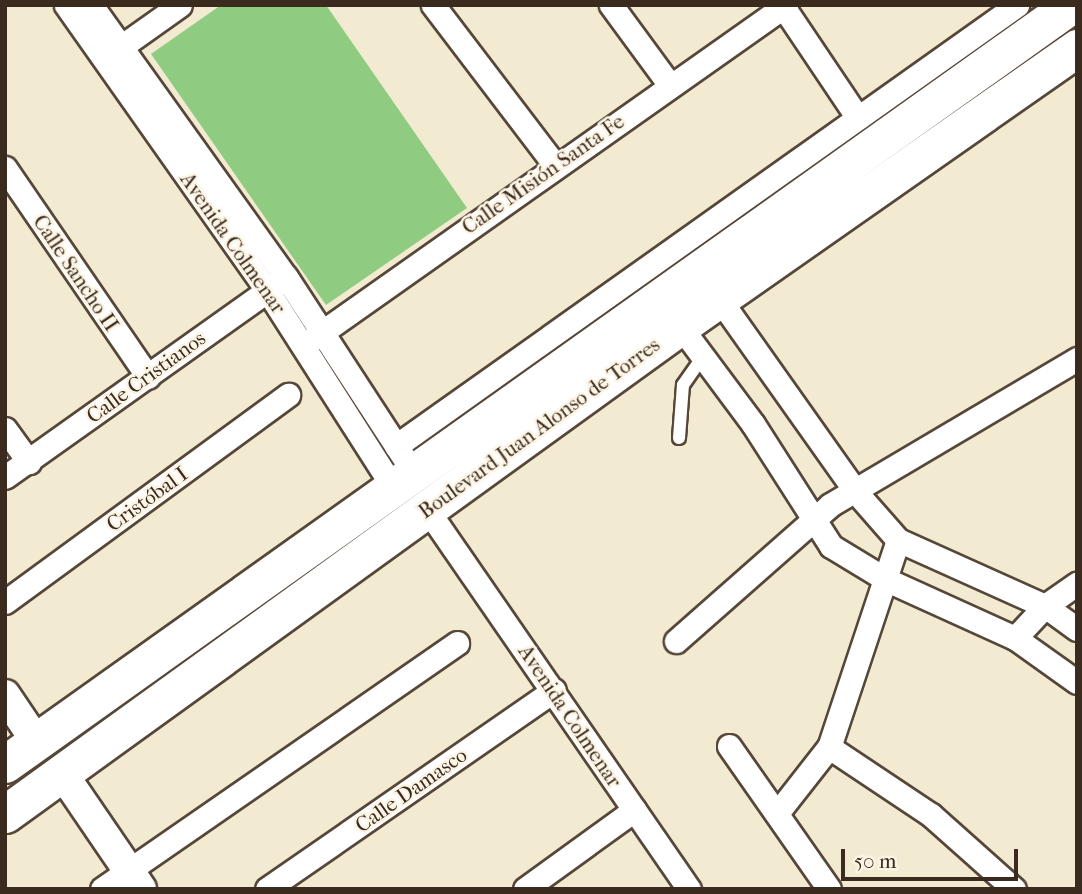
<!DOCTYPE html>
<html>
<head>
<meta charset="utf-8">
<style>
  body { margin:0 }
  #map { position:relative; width:1082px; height:894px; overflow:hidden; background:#f2ebd1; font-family:"IM FELL French Canon",serif }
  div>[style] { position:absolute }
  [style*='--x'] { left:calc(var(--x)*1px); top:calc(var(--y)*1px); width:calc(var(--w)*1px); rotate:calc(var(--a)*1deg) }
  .green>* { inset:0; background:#8fcc81 }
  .roads { filter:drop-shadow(2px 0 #564739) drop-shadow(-2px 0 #564739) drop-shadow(0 2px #564739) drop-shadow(0 -2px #564739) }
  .service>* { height:12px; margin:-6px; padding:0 6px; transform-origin:6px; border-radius:6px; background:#fff }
  .minor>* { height:23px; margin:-11.5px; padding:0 11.5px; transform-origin:11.5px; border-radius:11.5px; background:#fff }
  .tertiary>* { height:30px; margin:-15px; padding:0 15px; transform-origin:15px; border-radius:15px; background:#fff }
  .primary>* { height:37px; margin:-18.5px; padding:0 18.5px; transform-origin:18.5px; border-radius:18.5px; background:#fff }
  span { translate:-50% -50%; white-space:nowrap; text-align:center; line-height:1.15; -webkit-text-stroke:5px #fcf5e5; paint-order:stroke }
  .street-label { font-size:21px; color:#3b2a1e }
  .frame { position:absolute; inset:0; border:7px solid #3b2a1e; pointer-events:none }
  .scale { position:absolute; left:841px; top:849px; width:177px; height:32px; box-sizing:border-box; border:4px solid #3b2a1e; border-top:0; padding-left:9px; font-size:21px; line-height:24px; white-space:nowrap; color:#3b2a1e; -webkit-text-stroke:5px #fcf5e5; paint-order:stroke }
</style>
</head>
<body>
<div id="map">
  <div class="green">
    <div style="clip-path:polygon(221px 5px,326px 5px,467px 208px,326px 305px,151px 54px)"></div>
  </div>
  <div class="roads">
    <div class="service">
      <div style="--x:679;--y:438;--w:53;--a:-85.7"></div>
      <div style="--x:683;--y:385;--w:35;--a:-55"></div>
    </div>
    <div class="minor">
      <div style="--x:66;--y:5;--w:349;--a:54.8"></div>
      <div style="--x:267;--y:290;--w:234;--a:57.4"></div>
      <div style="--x:91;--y:5;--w:335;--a:54.4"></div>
      <div style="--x:286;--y:277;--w:216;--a:56.9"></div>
      <div style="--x:433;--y:5;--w:201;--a:52.7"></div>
      <div style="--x:611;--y:5;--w:98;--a:53.7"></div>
      <div style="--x:782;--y:5;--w:136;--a:56.1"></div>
      <div style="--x:108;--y:56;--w:88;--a:-35.3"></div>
      <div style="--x:5;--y:168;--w:253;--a:55.6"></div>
      <div style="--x:720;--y:300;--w:234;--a:54.7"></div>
      <div style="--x:855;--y:491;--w:65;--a:48.7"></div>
      <div style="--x:898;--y:540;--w:161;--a:24.2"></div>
      <div style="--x:1045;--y:606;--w:39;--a:36"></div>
      <div style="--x:680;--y:326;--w:122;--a:53.3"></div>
      <div style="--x:753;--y:424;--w:145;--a:57.4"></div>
      <div style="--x:831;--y:546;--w:66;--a:31.3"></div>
      <div style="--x:887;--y:580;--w:141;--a:24.4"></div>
      <div style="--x:1015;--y:638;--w:76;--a:35.4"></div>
      <div style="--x:304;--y:345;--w:590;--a:-35.2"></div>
      <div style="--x:5;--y:429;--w:41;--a:54"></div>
      <div style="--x:396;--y:446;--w:762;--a:-35.38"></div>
      <div style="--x:5;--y:477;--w:336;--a:-35.4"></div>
      <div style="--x:426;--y:508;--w:463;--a:55.4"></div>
      <div style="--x:898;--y:540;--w:218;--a:108.4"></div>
      <div style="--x:829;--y:747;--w:123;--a:33.7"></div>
      <div style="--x:931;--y:815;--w:111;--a:41.7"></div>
      <div style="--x:5;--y:602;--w:351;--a:-36.2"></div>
      <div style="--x:1015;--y:638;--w:44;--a:-46.8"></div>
      <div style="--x:1045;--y:606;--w:39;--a:-35"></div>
      <div style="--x:676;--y:641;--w:205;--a:-41.4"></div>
      <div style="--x:830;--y:505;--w:287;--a:-30.6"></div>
      <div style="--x:729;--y:746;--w:174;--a:55"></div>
      <div style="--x:778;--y:812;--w:83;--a:-51.9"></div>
      <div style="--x:102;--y:889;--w:432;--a:-34.7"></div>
      <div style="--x:267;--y:889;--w:349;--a:-34.7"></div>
      <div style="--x:525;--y:889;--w:135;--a:-35.9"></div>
    </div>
    <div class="tertiary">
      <div style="--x:5;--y:695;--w:55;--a:56"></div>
      <div style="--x:62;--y:773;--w:140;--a:55.7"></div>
    </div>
    <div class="primary">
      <div style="--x:5;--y:764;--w:1309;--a:-35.45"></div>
      <div style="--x:5;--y:814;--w:833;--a:-35.87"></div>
      <div style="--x:680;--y:326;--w:485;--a:-35"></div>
    </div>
  </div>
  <div class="street-label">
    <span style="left:543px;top:174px;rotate:-35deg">Calle Misión Santa Fe</span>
    <span style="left:233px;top:243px;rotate:55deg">Avenida Colmenar</span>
    <span style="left:76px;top:273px;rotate:56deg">Calle Sancho II</span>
    <span style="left:146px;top:377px;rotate:-36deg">Calle Cristianos</span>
    <span style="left:539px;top:428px;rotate:-36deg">Boulevard Juan Alonso de Torres</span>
    <span style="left:147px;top:499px;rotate:-36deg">Cristóbal I</span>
    <span style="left:570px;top:716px;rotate:56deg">Avenida Colmenar</span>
    <span style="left:411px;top:790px;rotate:-35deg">Calle Damasco</span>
  </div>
  <div class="frame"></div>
  <div class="scale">50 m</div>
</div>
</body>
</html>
